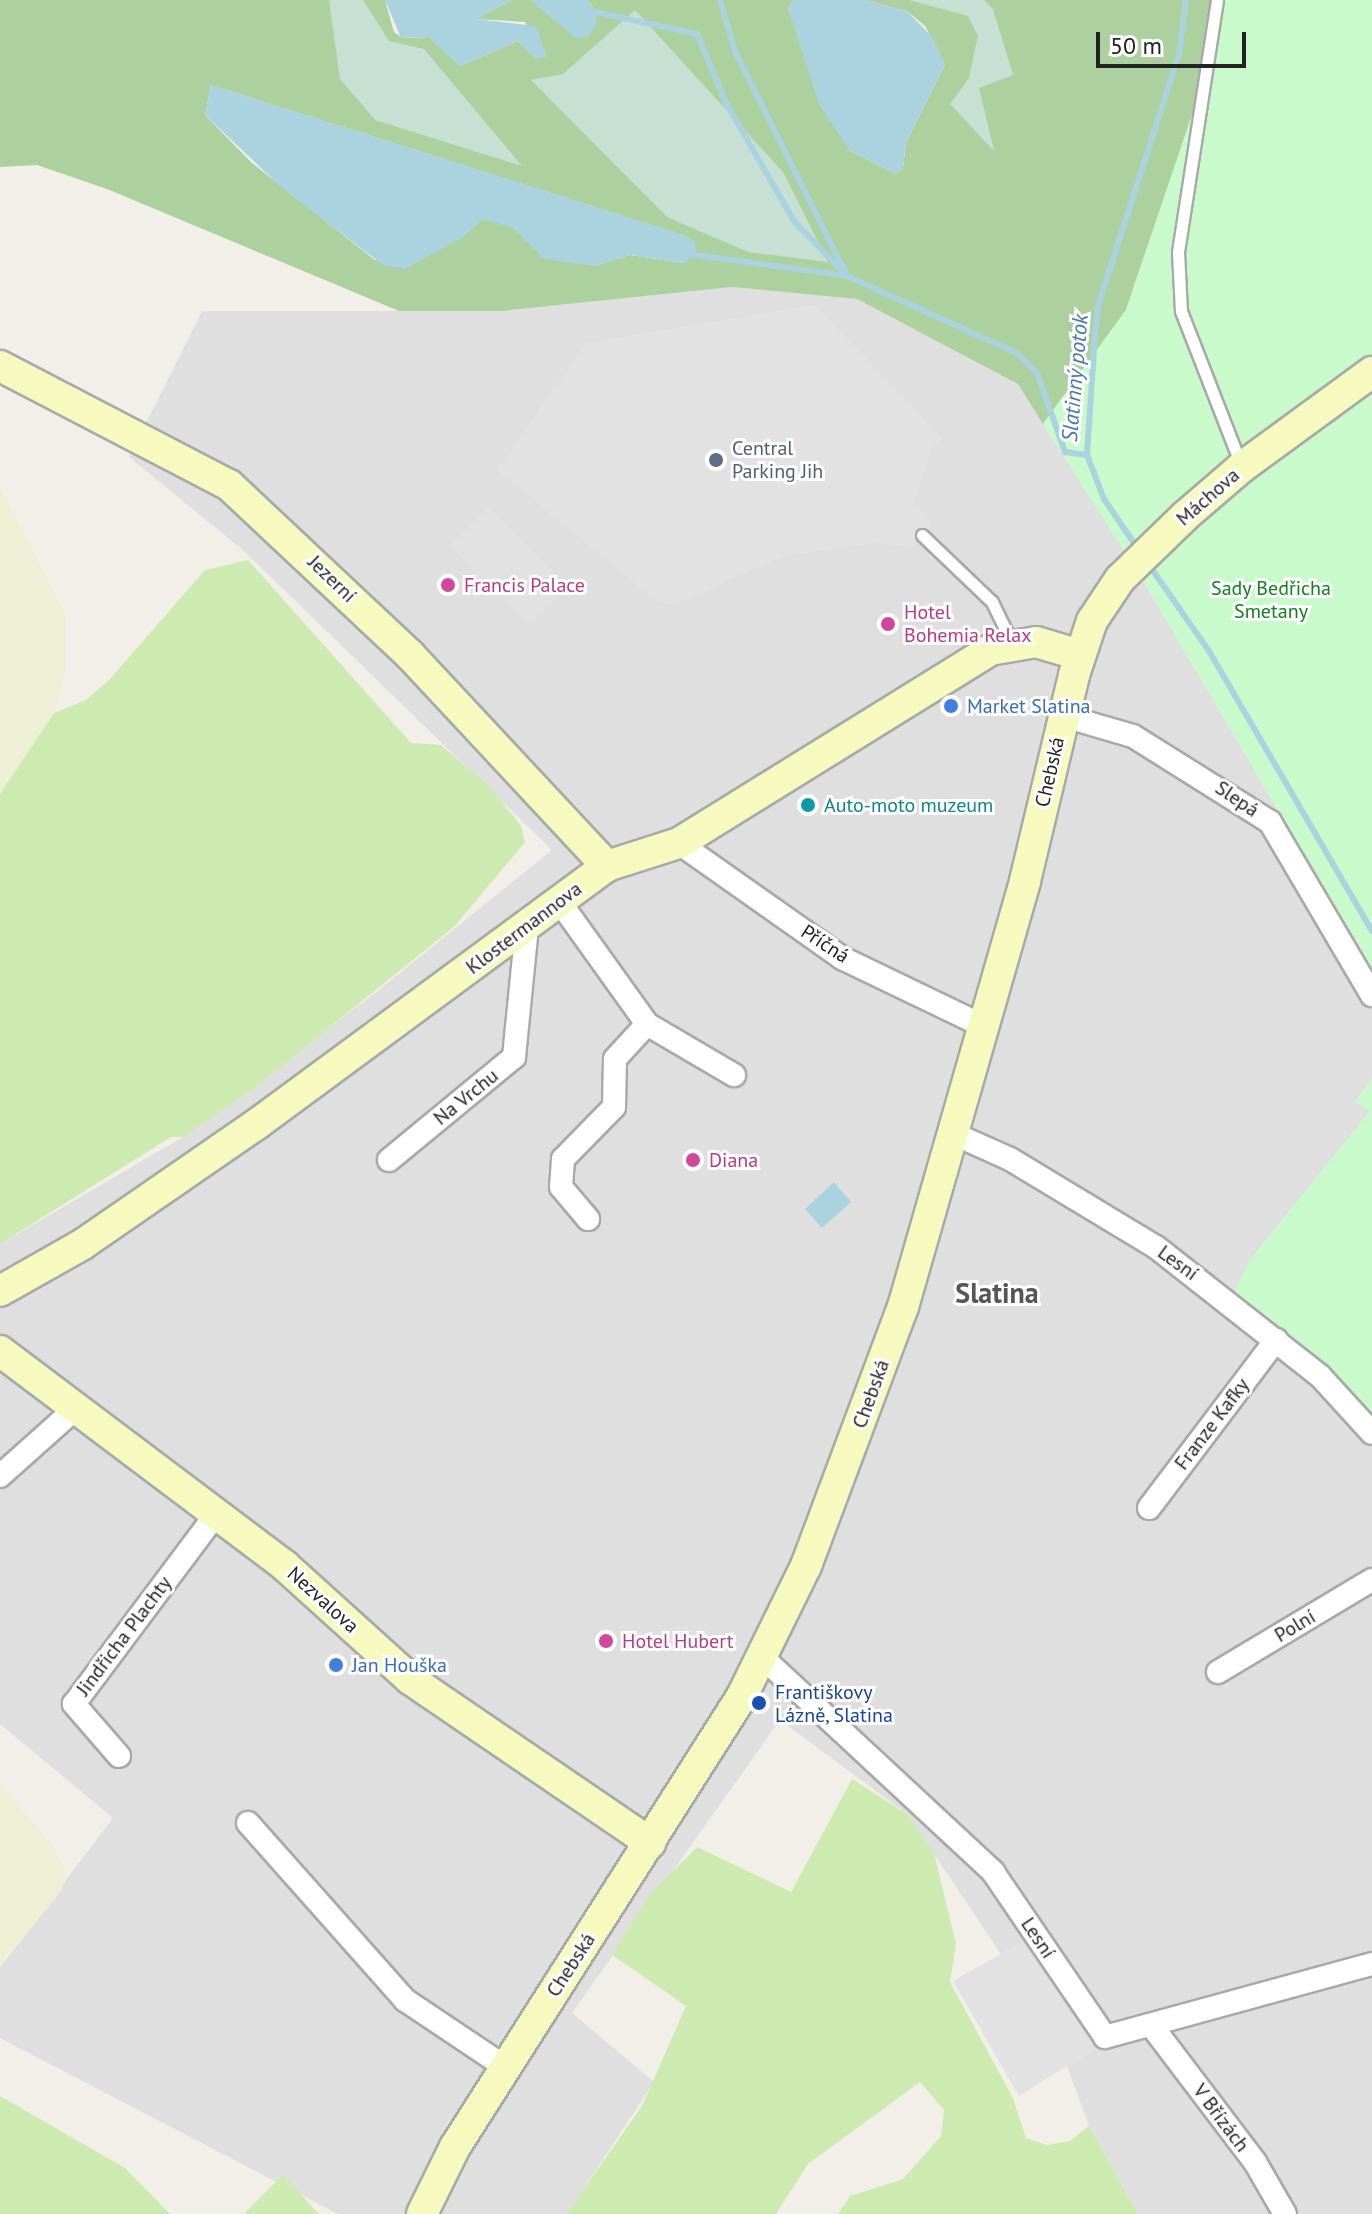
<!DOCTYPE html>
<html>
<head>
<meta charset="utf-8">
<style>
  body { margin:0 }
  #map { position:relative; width:1372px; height:2214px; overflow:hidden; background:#f2efe9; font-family:"PT Sans",sans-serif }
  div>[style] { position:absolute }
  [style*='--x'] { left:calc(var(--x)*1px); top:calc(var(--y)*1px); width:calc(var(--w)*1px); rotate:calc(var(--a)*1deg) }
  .residential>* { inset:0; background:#e0dfdf }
  .farmland>* { inset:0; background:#eef0d5 }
  .grass>* { inset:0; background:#cdebb0 }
  .forest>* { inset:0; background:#add19e }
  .wetland>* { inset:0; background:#c6e0d4 }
  .park>* { inset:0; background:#c8facc }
  .parking>* { inset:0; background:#e2e2e2 }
  .water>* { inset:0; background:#aad3df }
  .stream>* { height:6px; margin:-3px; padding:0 3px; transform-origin:3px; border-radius:3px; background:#aad3df }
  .roads { filter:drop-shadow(2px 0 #a9a9a9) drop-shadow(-2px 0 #a9a9a9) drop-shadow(0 2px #a9a9a9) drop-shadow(0 -2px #a9a9a9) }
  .lane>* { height:11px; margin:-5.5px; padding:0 5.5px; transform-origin:5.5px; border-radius:5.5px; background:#fff }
  .street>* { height:22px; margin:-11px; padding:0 11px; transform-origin:11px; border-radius:11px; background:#fff }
  .secondary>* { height:30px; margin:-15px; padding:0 15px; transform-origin:15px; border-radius:15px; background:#f7fabf }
  .dots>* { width:22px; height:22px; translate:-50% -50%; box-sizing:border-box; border:4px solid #fff; border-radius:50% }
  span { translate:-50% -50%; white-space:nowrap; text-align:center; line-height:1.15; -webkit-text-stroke:6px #fff; paint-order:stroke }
  .service-label { font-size:20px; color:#4e5e75 }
  .left { translate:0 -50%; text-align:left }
  .street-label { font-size:20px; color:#222 }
  .hotel-label { font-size:20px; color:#b23c85 }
  .park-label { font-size:20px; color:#0c8416 }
  .shop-label { font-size:20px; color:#366cbe }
  .culture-label { font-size:20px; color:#0d838f }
  .transit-label { font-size:20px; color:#164399 }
  .water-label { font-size:22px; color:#4a7aab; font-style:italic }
  .district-label { font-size:28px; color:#555; font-weight:700 }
  .scale { position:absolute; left:1096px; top:32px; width:150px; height:36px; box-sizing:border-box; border:4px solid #222; border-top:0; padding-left:10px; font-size:24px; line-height:28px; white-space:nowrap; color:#222; -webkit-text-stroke:6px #fff; paint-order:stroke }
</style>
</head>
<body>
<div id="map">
  <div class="residential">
    <div style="clip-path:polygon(732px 287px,857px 299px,1019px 384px,1145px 584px,1372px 970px,1372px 1078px,1355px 1102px,1371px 1110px,1250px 1260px,1290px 1340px,1372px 1421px,1372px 2214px,1138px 2214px,1089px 2126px,1067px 2066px,1097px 2047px,1031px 1937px,1001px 1954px,907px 1814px,780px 1720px,572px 2013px,654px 2082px,567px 2214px,338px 2214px,0 2038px,0 1967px,113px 1818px,0 1724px,0 1244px,183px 1137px,375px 993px,552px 850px,244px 551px,129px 457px,202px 311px,502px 311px)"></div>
  </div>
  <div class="farmland">
    <div style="clip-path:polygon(0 488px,65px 613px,65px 672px,54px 713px,0 794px)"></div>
    <div style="clip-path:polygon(0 1785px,51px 1843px,65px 1870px,62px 1890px,0 1967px)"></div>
  </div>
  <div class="grass">
    <div style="clip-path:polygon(248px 560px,411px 743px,441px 745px,491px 788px,521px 826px,525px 842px,455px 926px,253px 1089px,183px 1137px,171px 1137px,0 1244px,0 794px,54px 713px,86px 700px,109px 680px,205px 570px)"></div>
    <div style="clip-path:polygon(852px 1779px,907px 1814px,934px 1853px,956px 1944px,950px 1982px,1013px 2098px,1026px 2138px,1047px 2145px,1070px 2141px,1089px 2126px,1138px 2214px,838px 2214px,850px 2196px,903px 2179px,941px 2136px,944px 2110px,920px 2082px,808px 2164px,776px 2214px,566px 2214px,642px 2106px,686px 2006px,612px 1955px,650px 1894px,697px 1847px,791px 1892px)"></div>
    <div style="clip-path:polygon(0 2096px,125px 2168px,170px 2214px,0 2214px)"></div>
    <div style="clip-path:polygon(283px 2175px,319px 2214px,244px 2214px)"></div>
  </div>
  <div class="forest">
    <div style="clip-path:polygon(evenodd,0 0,385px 0,394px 32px,403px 38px,429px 37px,460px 66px,518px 41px,536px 59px,525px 22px,475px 19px,512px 0,531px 0,577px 38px,596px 11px,587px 0,793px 0,788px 9px,849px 150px,896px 174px,903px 168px,906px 143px,945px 65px,925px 26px,907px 11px,864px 0,1211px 0,1193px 112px,1126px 310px,1043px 424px,1018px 384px,857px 299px,732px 287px,502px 311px,399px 311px,107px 189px,37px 165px,0 167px,0 0,211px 85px,686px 236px,684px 263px,630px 255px,594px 266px,504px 223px,483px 219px,375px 260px,252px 163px,205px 115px,211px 85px)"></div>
  </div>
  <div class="wetland">
    <div style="clip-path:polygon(329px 0,363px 0,389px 41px,424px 49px,522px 166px,375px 120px,340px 79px)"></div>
    <div style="clip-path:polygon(909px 0,984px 0,993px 9px,1013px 75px,979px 88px,994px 151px,950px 104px,969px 78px,978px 36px,968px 16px)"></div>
    <div style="clip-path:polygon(635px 10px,783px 172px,828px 262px,748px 252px,667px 217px,531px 80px,563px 74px)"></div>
  </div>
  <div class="park">
    <div style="clip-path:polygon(1211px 0,1372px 0,1372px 970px,1145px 584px,1043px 424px,1126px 310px,1193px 112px)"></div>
    <div style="clip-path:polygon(1372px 1078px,1372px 1421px,1234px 1292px,1250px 1260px,1370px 1111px,1355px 1102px)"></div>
  </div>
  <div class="parking">
    <div style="clip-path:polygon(815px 305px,942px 438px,931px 450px,914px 501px,932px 525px,911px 547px,876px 543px,783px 556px,674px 605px,659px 603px,497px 470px,586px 343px)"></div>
    <div style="clip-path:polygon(489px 507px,568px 587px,530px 625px,450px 546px)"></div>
    <div style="clip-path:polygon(1031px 1937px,1097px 2047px,1019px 2096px,953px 1981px)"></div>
  </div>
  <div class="water">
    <div style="clip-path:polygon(385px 0,512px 0,475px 19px,536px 26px,547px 57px,536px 59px,518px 41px,460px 66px,429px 37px,401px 38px)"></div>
    <div style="clip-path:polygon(531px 0,587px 0,596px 11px,597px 24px,588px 36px,577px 39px)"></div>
    <div style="clip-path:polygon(793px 0,864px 0,907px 11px,933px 38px,945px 65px,906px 143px,903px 168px,896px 174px,849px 150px,819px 104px,788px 8px)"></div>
    <div style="clip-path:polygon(211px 85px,687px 236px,695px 242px,696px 255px,684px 263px,630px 255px,594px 266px,544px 259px,513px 228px,483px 219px,463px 237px,405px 269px,383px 265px,281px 187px,205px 115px)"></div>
    <div style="clip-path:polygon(834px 1182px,851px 1202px,822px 1228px,805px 1209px)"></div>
  </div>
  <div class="stream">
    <div style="--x:580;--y:0;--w:15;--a:48"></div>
    <div style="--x:590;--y:11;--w:109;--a:12.1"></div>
    <div style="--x:697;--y:34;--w:75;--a:67.2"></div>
    <div style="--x:726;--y:103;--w:136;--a:60"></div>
    <div style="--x:794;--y:221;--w:69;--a:46.2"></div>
    <div style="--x:720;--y:0;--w:53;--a:73.6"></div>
    <div style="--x:735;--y:51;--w:251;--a:63.5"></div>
    <div style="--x:847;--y:276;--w:187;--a:24.4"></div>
    <div style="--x:1017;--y:353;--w:28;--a:45"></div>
    <div style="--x:1037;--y:373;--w:84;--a:70.5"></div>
    <div style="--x:1065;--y:452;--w:22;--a:8"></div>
    <div style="--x:696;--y:255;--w:152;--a:7.9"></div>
    <div style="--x:1138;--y:549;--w:60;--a:-124.2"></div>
    <div style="--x:1104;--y:499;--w:47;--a:-111.1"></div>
    <div style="--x:1087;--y:455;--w:121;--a:-86.2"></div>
    <div style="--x:1095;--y:334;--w:31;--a:-83"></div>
    <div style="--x:1099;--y:303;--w:262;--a:-72.2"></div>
    <div style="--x:1179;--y:54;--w:54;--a:-82.6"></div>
    <div style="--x:1149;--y:565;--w:105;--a:55.1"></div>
    <div style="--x:1209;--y:651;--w:324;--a:59.8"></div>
  </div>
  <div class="roads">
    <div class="lane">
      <div style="--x:1217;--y:0;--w:255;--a:98.8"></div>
      <div style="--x:1178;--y:252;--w:59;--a:87.1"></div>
      <div style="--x:1181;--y:311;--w:165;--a:68.7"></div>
      <div style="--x:922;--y:535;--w:97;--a:43.7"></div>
      <div style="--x:992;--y:602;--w:46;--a:64"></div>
    </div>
    <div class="street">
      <div style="--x:1064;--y:716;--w:72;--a:16.2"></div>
      <div style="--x:1133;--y:736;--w:162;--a:32.1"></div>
      <div style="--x:1270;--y:822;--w:201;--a:59.5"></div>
      <div style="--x:679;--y:843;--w:199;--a:35.2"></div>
      <div style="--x:842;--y:958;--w:157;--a:25.7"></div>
      <div style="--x:559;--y:901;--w:151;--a:54.4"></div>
      <div style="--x:647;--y:1024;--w:47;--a:132.4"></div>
      <div style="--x:615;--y:1059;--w:48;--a:91.2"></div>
      <div style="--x:614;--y:1107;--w:73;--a:134.4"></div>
      <div style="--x:563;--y:1159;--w:28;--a:94"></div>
      <div style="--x:561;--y:1187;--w:42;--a:49.8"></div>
      <div style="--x:647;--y:1024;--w:101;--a:30.4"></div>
      <div style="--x:954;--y:1134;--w:61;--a:24.1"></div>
      <div style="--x:1010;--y:1159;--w:170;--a:31.1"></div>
      <div style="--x:1156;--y:1247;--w:209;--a:38.2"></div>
      <div style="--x:1320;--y:1376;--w:77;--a:47.6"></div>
      <div style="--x:389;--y:1160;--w:162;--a:-39.5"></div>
      <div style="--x:514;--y:1057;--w:132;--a:-84.3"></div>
      <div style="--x:0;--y:1476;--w:102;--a:-41.8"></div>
      <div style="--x:1149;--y:1508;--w:211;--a:-52.9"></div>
      <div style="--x:762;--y:1657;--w:316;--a:42.9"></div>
      <div style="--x:993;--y:1872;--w:199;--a:55.8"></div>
      <div style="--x:1105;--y:2037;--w:277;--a:-15.3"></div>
      <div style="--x:1218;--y:1672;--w:179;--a:-30.9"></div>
      <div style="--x:119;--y:1756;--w:69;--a:-130.9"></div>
      <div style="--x:74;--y:1704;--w:237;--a:-53.2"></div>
      <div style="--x:248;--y:1823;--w:237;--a:48.4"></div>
      <div style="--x:405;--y:2000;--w:120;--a:33.8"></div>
      <div style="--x:1151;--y:2025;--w:172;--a:52.8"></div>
      <div style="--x:1255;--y:2162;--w:60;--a:60"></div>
    </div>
    <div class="secondary">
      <div style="--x:0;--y:366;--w:258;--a:27.5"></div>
      <div style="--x:229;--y:485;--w:248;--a:43.2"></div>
      <div style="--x:410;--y:655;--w:289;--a:47"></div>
      <div style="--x:0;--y:1291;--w:95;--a:-29.5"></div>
      <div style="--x:83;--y:1244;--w:211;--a:-34.6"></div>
      <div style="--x:257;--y:1124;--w:435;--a:-36.4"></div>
      <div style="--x:607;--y:866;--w:76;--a:-17.7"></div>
      <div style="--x:679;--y:843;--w:366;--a:-31.8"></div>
      <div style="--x:990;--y:650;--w:47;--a:-9.9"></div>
      <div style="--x:1036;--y:642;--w:46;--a:16.5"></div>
      <div style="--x:0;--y:1351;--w:357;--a:37"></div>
      <div style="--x:285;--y:1566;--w:169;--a:42.1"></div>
      <div style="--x:410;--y:1679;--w:291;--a:34.3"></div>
      <div style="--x:422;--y:2214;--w:75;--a:-63.8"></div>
      <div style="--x:455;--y:2147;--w:535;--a:-57.53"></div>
      <div style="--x:742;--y:1696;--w:145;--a:-63.8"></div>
      <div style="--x:806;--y:1566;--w:277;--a:-69.5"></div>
      <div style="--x:903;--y:1307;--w:443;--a:-74"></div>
      <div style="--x:1025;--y:881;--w:212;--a:-76.6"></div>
      <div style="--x:1074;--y:675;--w:57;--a:-71.6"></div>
      <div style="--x:1092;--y:621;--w:50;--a:-56.3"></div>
      <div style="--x:1120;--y:579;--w:91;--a:-44.1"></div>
      <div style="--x:1185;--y:516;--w:75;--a:-40.7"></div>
      <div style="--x:1242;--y:467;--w:161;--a:-36.2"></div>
    </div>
  </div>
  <div class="dots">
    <div style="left:716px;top:460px;background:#5c6f8a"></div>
    <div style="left:448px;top:585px;background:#d1479c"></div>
    <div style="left:888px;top:624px;background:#d1479c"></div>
    <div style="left:951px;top:706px;background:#3f7fe0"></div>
    <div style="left:808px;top:805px;background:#0f9aa8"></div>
    <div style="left:693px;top:1160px;background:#d1479c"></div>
    <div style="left:606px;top:1641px;background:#d1479c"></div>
    <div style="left:336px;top:1665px;background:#3f7fe0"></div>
    <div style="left:759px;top:1703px;background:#1a4fb4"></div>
  </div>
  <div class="service-label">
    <span class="left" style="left:732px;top:460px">Central<br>Parking Jih</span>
  </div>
  <div class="street-label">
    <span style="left:1208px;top:497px;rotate:-41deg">Máchova</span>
    <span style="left:332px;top:579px;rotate:44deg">Jezerní</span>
    <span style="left:1050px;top:772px;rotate:-77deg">Chebská</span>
    <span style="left:1237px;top:799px;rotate:34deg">Slepá</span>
    <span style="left:524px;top:928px;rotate:-37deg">Klostermannova</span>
    <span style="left:825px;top:944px;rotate:33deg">Příčná</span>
    <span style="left:466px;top:1097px;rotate:-39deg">Na Vrchu</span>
    <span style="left:1178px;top:1263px;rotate:36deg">Lesní</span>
    <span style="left:871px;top:1394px;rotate:-70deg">Chebská</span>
    <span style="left:1212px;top:1424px;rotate:-53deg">Franze Kafky</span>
    <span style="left:323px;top:1600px;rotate:42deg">Nezvalova</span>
    <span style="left:1295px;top:1626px;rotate:-31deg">Polní</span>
    <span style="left:124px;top:1636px;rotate:-53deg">Jindřicha Plachty</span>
    <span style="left:1038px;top:1938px;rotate:56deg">Lesní</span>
    <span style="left:571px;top:1965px;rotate:-57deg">Chebská</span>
    <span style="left:1221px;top:2118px;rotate:53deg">V Břízách</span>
  </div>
  <div class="hotel-label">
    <span class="left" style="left:464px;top:585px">Francis Palace</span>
    <span class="left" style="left:904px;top:624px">Hotel<br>Bohemia Relax</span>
    <span class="left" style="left:709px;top:1160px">Diana</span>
    <span class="left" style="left:622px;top:1641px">Hotel Hubert</span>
  </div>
  <div class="park-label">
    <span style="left:1271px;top:600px">Sady Bedřicha<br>Smetany</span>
  </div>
  <div class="shop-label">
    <span class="left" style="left:967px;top:706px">Market Slatina</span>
    <span class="left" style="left:352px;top:1665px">Jan Houška</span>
  </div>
  <div class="culture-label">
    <span class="left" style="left:824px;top:805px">Auto-moto muzeum</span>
  </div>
  <div class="transit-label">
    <span class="left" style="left:775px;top:1704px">Františkovy<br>Lázně, Slatina</span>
  </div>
  <div class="water-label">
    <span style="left:1075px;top:378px;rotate:-85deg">Slatinný potok</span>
  </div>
  <div class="district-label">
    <span style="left:997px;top:1293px">Slatina</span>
  </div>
  <div class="scale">50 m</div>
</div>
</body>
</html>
